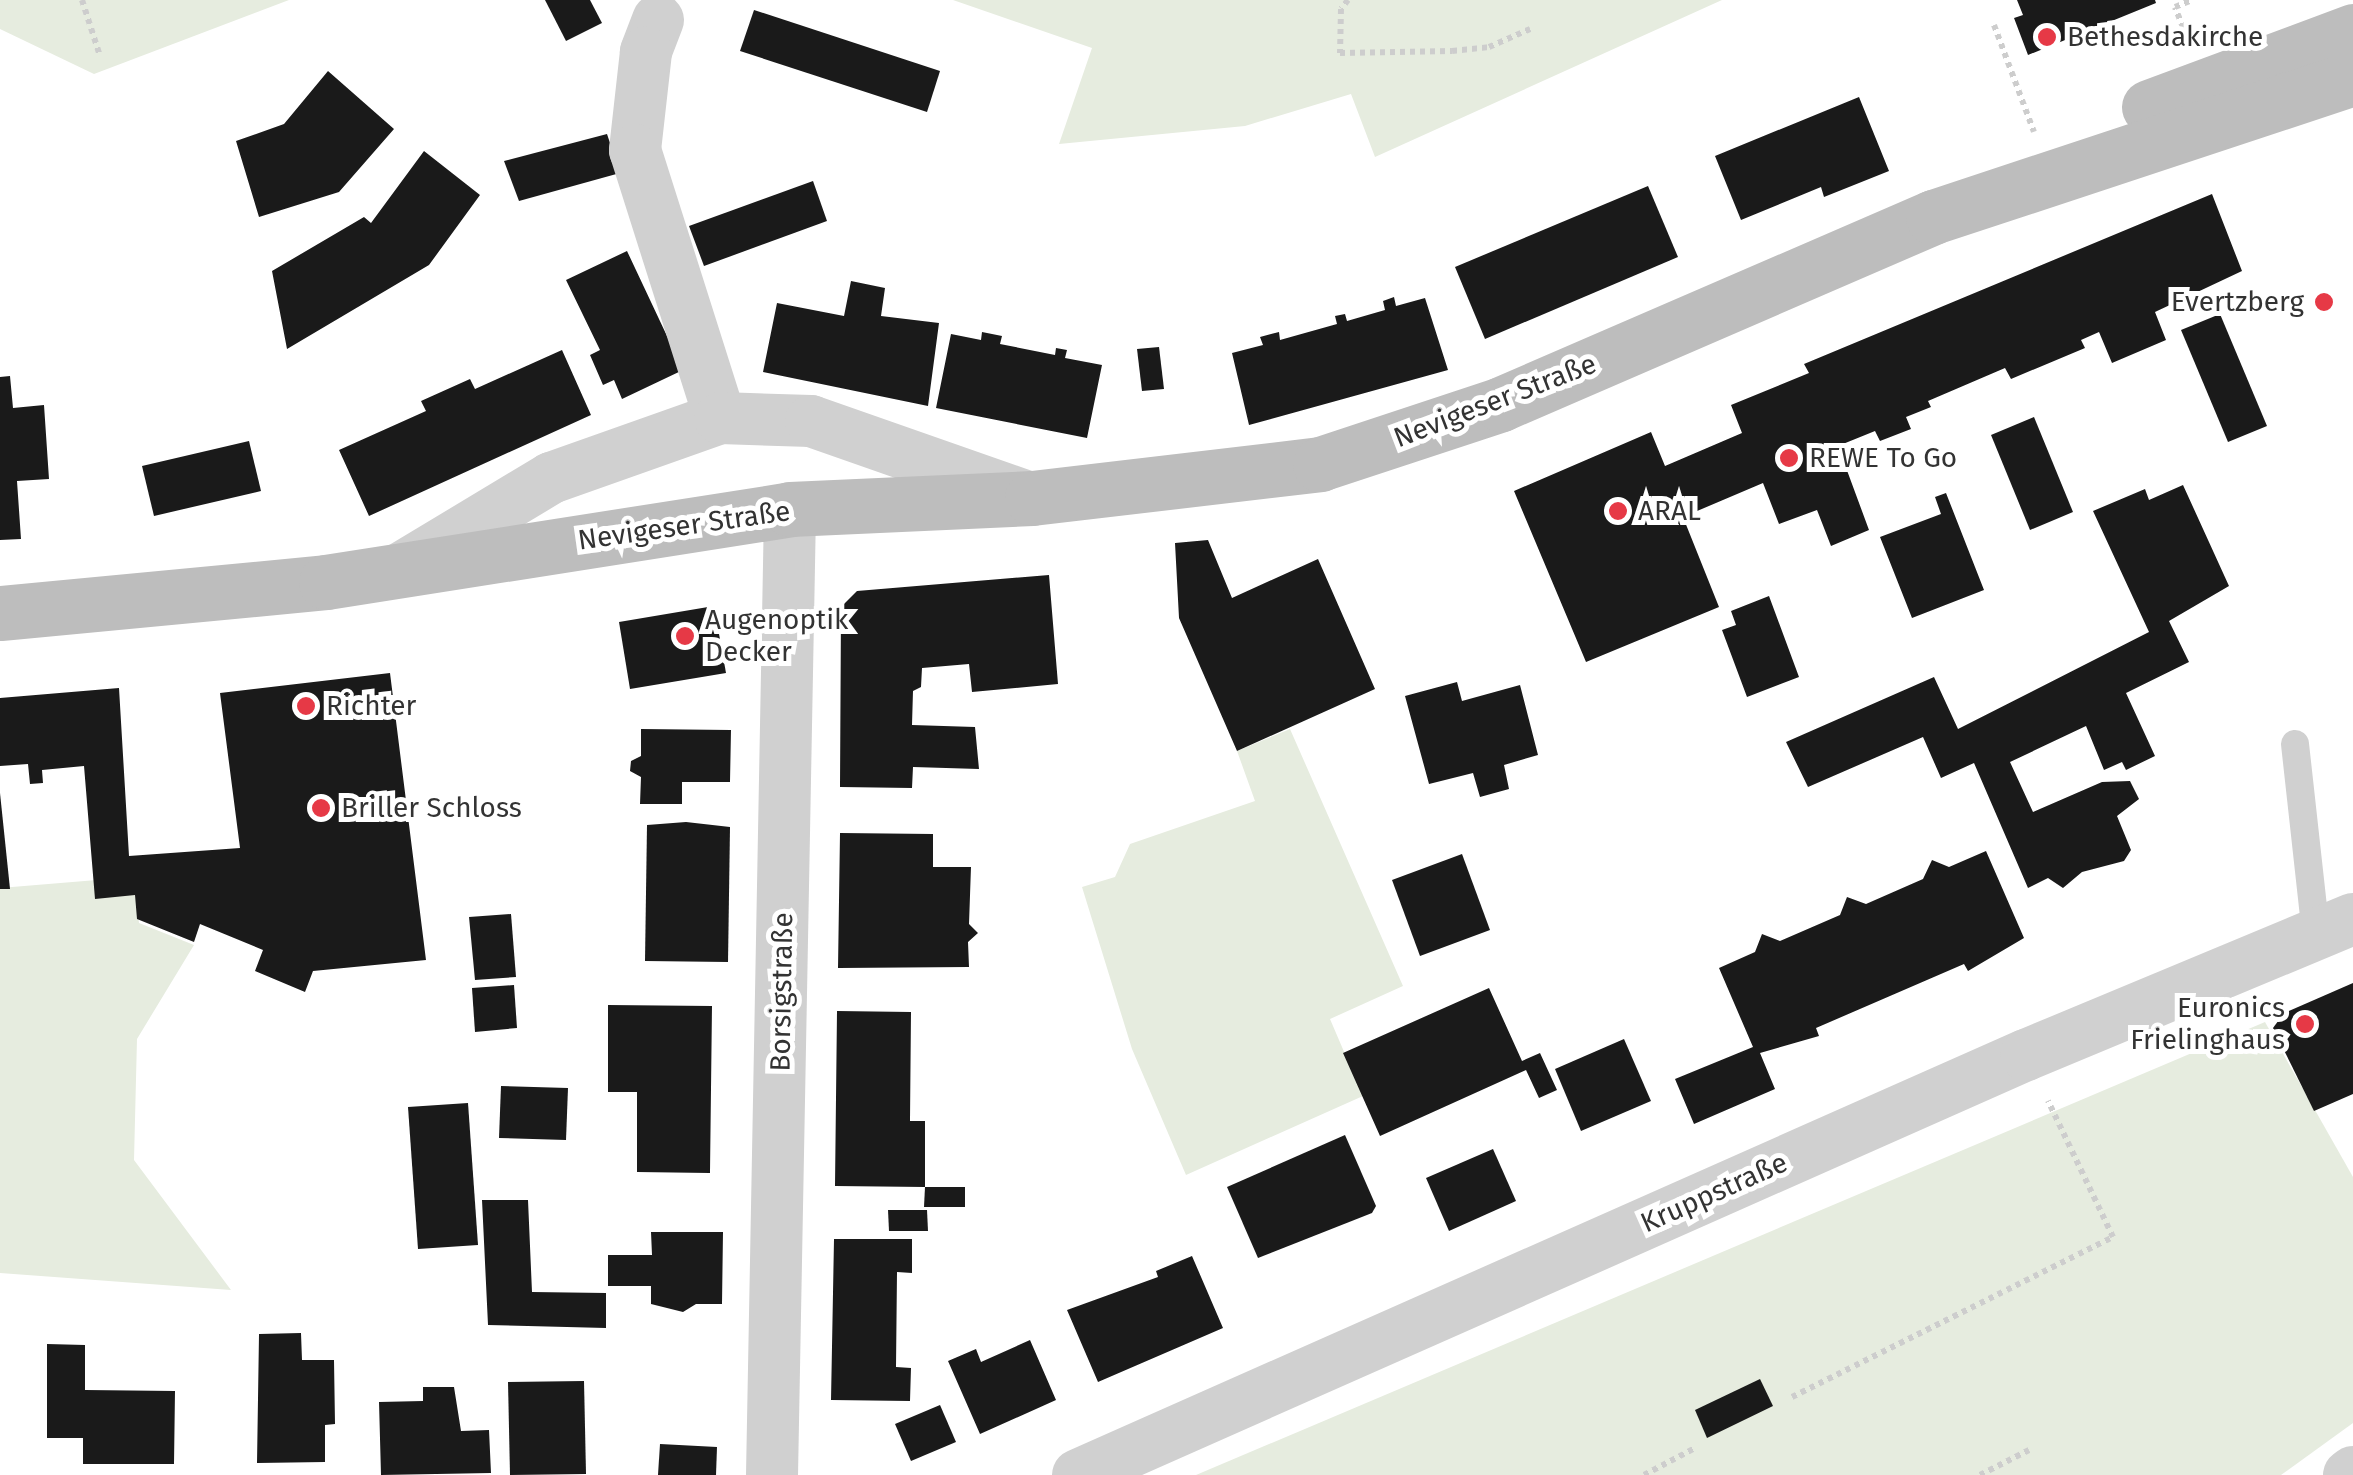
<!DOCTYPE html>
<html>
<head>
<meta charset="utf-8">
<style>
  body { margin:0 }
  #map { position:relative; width:2353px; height:1475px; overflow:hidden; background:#fff; font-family:"Fira Sans",sans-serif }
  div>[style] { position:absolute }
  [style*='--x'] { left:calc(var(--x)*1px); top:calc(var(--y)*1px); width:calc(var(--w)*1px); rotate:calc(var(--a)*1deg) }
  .green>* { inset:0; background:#e6ecdf }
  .building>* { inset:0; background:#1a1a1a }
  .path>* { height:6px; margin-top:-3px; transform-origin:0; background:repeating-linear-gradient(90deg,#cdcdcd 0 5px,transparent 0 10px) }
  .service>* { height:28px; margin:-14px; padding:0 14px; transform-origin:14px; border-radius:14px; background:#d0d0d0 }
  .minor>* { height:52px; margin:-26px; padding:0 26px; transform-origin:26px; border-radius:26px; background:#d0d0d0 }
  .secondary>* { height:55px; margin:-27.5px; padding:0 27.5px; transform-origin:27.5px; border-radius:27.5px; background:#bdbdbd }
  .dots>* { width:28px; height:28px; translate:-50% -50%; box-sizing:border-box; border:5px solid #fff; border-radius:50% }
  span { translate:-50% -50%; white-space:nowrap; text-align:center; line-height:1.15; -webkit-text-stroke:10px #fff; paint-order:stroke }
  .poi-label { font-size:28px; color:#333 }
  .left { translate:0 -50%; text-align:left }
  .right { translate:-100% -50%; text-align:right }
  .street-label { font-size:28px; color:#333 }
</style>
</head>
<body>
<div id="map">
  <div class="green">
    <div style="clip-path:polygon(0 0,289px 0,94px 74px,0 29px)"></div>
    <div style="clip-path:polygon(953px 0,1722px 0,1375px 157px,1351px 94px,1245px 126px,1059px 144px,1092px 48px)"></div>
    <div style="clip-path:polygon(1290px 729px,1403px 986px,1330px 1019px,1363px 1096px,1186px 1175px,1132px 1049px,1082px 887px,1115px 877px,1130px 844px,1255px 801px,1237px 751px)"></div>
    <div style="clip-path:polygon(133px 877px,139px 923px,194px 945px,137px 1039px,134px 1160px,231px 1290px,0 1273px,0 888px)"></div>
    <div style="clip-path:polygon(2265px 1022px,2353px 1177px,2353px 1423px,2281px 1475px,1196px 1475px)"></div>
  </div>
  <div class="building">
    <div style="clip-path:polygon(545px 0,590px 0,602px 23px,566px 41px)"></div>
    <div style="clip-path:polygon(2017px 0,2155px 0,2156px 3px,2028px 55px,2014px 18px,2023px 15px)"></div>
    <div style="clip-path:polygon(754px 10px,940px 71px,927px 112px,740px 51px)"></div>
    <div style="clip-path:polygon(328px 71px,394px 129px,339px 192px,259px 217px,236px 141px,284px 124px)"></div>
    <div style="clip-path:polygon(1859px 97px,1889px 171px,1824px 197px,1821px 187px,1741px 220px,1715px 156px)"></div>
    <div style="clip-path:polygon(607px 134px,620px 173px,519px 201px,504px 161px)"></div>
    <div style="clip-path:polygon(424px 151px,480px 195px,429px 265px,287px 349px,272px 271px,364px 217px,371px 223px)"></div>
    <div style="clip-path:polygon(813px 181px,827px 221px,704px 266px,689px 226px)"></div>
    <div style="clip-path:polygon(1648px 186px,1678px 257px,1485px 339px,1455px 267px)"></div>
    <div style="clip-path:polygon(2212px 194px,2242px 271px,2155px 312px,2166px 340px,2112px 363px,2099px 332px,2081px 340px,2085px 348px,2011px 379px,2005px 368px,1928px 401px,1931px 407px,1906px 417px,1911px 429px,1880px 441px,1875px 431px,1838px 446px,1869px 530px,1831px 546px,1817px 510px,1779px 524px,1763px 483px,1683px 517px,1719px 607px,1586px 662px,1514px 491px,1651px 432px,1665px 466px,1742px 433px,1731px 405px,1809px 373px,1804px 364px)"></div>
    <div style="clip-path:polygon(627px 251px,683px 370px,622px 399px,614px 380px,603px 385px,590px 355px,600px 350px,566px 280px)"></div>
    <div style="clip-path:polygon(851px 281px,885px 288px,881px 316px,939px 323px,928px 406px,763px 372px,777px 303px,844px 316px)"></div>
    <div style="clip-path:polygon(1394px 297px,1396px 306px,1425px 298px,1448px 370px,1249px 425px,1232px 353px,1263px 345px,1260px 337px,1279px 332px,1280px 340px,1337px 324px,1335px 316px,1345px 314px,1347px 321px,1385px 310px,1383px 301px)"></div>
    <div style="clip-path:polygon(2220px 314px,2267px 426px,2228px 442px,2181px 330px)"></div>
    <div style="clip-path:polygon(982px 332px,1002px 336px,1000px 344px,1055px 355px,1056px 348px,1067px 350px,1065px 358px,1102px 365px,1087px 438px,936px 408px,951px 334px,981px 340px)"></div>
    <div style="clip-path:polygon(1159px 347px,1164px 389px,1142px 391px,1137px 349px)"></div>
    <div style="clip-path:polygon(562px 350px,591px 415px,369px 516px,339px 450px,426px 411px,421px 401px,470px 379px,475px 389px)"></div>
    <div style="clip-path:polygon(10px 376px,13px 408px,44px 405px,49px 479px,17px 481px,21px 539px,0 540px,0 377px)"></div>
    <div style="clip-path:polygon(2034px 417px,2073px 512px,2030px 530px,1991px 435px)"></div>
    <div style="clip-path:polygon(249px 441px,261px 491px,154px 516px,142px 466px)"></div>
    <div style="clip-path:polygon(2183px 485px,2229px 586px,2169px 621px,2189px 662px,2126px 693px,2155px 756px,2126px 770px,2122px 762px,2104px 770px,2086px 726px,2010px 762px,2033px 812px,2102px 782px,2130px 781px,2139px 799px,2117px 816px,2131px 850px,2124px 861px,2082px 872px,2063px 888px,2048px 878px,2028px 888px,1974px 763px,1941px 778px,1923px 737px,1808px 787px,1786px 742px,1934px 677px,1958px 729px,2149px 632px,2093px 511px,2145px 489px,2149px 500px)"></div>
    <div style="clip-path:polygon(1946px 493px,1984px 590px,1912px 618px,1880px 537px,1941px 514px,1935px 497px)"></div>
    <div style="clip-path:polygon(1208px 540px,1232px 598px,1318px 559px,1375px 689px,1237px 751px,1179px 618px,1175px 543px)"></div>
    <div style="clip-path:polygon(1049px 575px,1058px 684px,972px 692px,969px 664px,922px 668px,921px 687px,913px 691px,912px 725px,975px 727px,979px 769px,913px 767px,912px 788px,840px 787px,841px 607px,857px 591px)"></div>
    <div style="clip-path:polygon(1769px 596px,1799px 677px,1747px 697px,1722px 630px,1736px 625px,1731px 611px)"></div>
    <div style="clip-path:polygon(714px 606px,726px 673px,630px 689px,619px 622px)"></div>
    <div style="clip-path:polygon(390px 673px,426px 960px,313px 971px,305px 992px,255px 971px,263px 950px,200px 924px,194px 942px,137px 919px,135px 895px,95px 899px,84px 766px,42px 770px,43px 783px,30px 784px,28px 764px,0 766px,0 698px,119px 688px,129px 856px,240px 848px,220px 693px)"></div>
    <div style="clip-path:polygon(1457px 682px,1462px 701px,1520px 685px,1538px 755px,1504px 765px,1509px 789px,1480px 797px,1473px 773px,1429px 784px,1405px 696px)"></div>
    <div style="clip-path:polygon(641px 729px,731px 730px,730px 782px,682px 782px,682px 804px,640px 804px,641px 777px,630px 771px,631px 761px,641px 756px)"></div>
    <div style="clip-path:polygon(0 793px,10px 889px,0 889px)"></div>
    <div style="clip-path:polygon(686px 822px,730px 827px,728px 962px,645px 961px,647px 825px)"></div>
    <div style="clip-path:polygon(840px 833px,933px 834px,933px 867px,971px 867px,969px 924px,978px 933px,968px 942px,969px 967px,838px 968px)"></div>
    <div style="clip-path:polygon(1986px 851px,2024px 938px,1968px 971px,1964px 964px,1816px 1028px,1819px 1036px,1760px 1053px,1775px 1089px,1694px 1124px,1675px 1079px,1753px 1047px,1719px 968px,1755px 952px,1762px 934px,1780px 941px,1840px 915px,1847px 897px,1866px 904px,1923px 879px,1932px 860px,1949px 867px)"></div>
    <div style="clip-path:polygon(1462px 854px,1490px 930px,1420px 956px,1392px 880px)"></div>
    <div style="clip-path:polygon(511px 914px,516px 977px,475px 980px,469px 917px)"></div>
    <div style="clip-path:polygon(2353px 983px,2353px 1094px,2314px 1111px,2273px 1028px,2284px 1013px)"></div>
    <div style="clip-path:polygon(514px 985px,517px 1028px,475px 1032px,472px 988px)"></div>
    <div style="clip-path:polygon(1489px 988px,1522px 1061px,1540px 1053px,1557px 1090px,1539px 1098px,1526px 1070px,1380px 1136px,1343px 1053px)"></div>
    <div style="clip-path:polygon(608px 1005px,712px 1006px,710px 1173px,637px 1172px,637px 1092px,608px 1092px)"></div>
    <div style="clip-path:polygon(837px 1011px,911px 1012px,910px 1121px,925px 1121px,925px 1187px,835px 1186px)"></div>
    <div style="clip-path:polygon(1624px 1039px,1651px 1101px,1581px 1131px,1555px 1069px)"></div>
    <div style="clip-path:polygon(501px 1086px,568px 1088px,566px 1140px,499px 1138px)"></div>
    <div style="clip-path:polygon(468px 1103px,478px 1245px,418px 1249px,408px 1107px)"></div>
    <div style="clip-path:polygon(1345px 1135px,1376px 1206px,1372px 1213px,1258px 1258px,1227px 1187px)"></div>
    <div style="clip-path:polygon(1493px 1149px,1516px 1201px,1449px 1231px,1426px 1178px)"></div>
    <div style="clip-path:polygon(925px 1187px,965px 1187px,965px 1207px,924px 1207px)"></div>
    <div style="clip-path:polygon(482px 1200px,528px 1200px,532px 1292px,606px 1293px,606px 1328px,488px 1325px)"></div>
    <div style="clip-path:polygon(888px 1210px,927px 1210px,928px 1231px,889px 1231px)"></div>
    <div style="clip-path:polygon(651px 1232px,723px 1232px,722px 1304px,696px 1304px,683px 1312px,651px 1304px,651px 1286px,608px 1286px,608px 1255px,652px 1255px)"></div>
    <div style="clip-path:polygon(834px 1239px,912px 1239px,912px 1273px,897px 1272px,896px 1367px,911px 1368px,910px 1401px,831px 1400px)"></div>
    <div style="clip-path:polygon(1192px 1256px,1223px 1328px,1098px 1382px,1067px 1310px,1158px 1277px,1156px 1271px)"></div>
    <div style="clip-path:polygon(301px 1333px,302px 1360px,334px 1360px,335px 1424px,325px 1425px,325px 1462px,257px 1463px,259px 1334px)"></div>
    <div style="clip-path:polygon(1030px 1340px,1056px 1400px,980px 1434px,948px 1361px,976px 1349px,981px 1362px)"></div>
    <div style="clip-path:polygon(47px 1344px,85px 1345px,85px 1390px,175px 1391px,174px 1464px,83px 1464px,83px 1438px,47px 1438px)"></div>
    <div style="clip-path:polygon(1760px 1379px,1773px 1406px,1707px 1438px,1695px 1410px)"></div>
    <div style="clip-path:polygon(584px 1381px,586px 1474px,510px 1475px,508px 1382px)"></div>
    <div style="clip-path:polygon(423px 1387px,454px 1387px,461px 1431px,489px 1430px,491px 1473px,381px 1475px,379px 1402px,423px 1401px)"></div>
    <div style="clip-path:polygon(940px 1405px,956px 1442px,911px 1461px,895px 1424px)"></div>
    <div style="clip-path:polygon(660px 1444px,717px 1447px,716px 1475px,658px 1475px)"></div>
  </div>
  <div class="path">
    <div style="--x:82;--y:0;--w:59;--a:72.2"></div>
    <div style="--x:1348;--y:0;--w:11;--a:128"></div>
    <div style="--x:1341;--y:9;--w:44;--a:91.3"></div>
    <div style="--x:1340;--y:53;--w:112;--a:-1"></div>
    <div style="--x:1452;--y:51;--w:37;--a:-6"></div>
    <div style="--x:1489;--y:47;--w:45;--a:-23.7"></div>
    <div style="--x:1994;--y:25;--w:114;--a:69.5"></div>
    <div style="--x:2187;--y:37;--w:32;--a:-112"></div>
    <div style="--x:2175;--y:7;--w:18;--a:-22"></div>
    <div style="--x:1792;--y:1397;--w:359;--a:-26.5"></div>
    <div style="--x:2113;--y:1237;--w:151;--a:-115.5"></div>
    <div style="--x:1644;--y:1475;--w:58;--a:-27.9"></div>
    <div style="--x:1980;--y:1475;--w:55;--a:-27"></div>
  </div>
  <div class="service">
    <div style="--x:2295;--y:744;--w:192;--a:83.7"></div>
  </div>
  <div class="minor">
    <div style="--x:658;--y:20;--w:34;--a:111"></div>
    <div style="--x:646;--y:52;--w:99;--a:96.4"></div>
    <div style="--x:635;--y:150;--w:281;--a:72.4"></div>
    <div style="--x:398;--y:570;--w:179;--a:-31"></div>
    <div style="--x:551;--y:478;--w:179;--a:-19.5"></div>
    <div style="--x:720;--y:418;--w:91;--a:1.9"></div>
    <div style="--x:811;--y:421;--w:233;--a:19.3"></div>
    <div style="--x:772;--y:1475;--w:966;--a:-88.93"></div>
    <div style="--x:1078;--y:1475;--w:1037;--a:-23.9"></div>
    <div style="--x:2026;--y:1055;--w:354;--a:-22.6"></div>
    <div style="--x:2349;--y:1475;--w:5;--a:-37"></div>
  </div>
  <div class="secondary">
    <div style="--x:2149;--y:107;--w:218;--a:-20.4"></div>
    <div style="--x:0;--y:613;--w:327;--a:-5.4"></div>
    <div style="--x:326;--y:582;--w:470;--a:-8.9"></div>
    <div style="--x:790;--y:509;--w:242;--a:-2.6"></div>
    <div style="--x:1032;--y:498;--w:290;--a:-6.7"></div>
    <div style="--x:1320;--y:464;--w:191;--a:-18.3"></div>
    <div style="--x:1501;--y:404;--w:471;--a:-23.4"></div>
    <div style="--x:1933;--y:217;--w:442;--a:-18.3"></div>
  </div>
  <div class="dots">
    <div style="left:2047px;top:37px;background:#e63946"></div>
    <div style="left:2324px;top:302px;background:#e63946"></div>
    <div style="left:1789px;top:458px;background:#e63946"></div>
    <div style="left:1618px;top:511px;background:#e63946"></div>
    <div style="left:685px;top:636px;background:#e63946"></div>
    <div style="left:306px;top:706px;background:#e63946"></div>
    <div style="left:321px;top:808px;background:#e63946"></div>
    <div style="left:2305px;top:1024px;background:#e63946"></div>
  </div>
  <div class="poi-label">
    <span class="left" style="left:2067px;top:37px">Bethesdakirche</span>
    <span class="right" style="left:2304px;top:302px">Evertzberg</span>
    <span class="left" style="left:1809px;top:458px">REWE To Go</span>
    <span class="left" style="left:1638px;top:511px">ARAL</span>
    <span class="left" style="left:705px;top:636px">Augenoptik<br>Decker</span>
    <span class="left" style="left:326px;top:706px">Richter</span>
    <span class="left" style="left:341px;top:808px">Briller Schloss</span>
    <span class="right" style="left:2285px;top:1024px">Euronics<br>Frielinghaus</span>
  </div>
  <div class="street-label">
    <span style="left:1495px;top:401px;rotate:-21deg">Nevigeser Straße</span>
    <span style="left:684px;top:526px;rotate:-8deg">Nevigeser Straße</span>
    <span style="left:782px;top:992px;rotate:-89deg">Borsigstraße</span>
    <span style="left:1714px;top:1193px;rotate:-24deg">Kruppstraße</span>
  </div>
</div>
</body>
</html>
